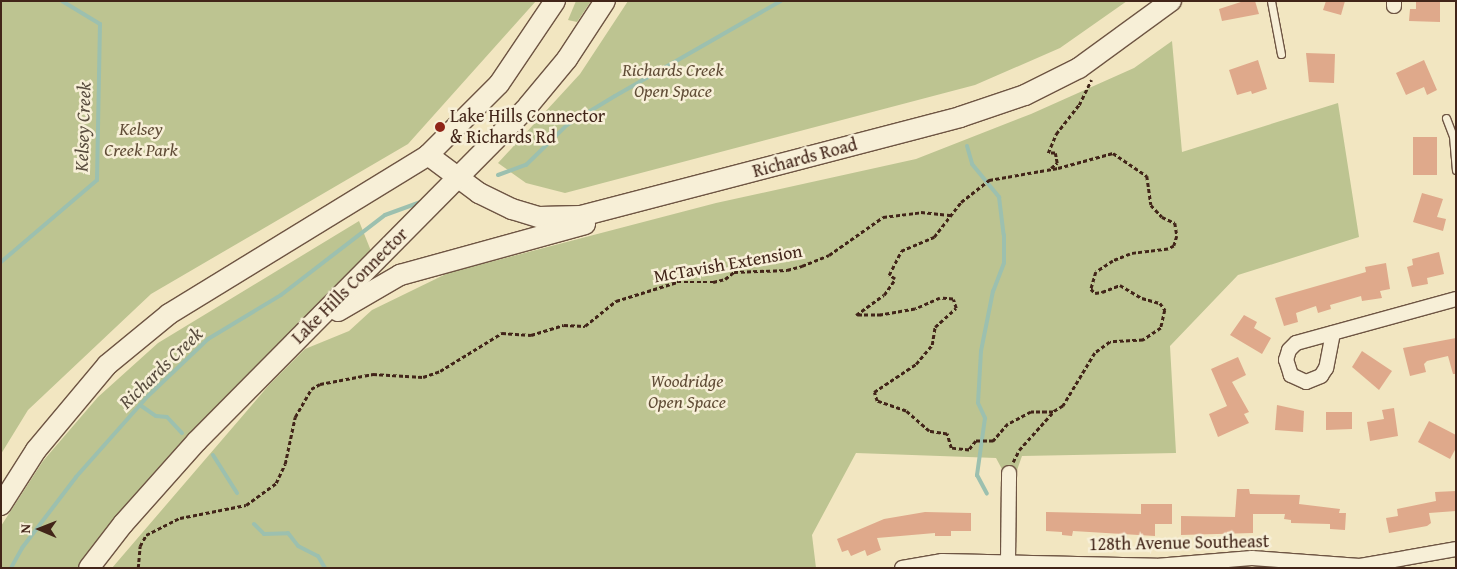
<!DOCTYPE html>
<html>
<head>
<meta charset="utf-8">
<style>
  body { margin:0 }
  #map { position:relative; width:1457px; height:569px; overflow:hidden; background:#f2e6c1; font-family:"Gentium Book Plus",serif }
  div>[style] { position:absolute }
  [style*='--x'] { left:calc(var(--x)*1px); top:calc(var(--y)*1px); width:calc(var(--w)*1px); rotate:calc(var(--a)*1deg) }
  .green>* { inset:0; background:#bdc491 }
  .stream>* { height:4px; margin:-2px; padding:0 2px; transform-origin:2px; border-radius:2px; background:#9cc0af }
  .building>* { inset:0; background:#dfa98b }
  .path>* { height:2.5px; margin-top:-1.25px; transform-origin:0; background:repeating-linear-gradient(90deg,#422519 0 4px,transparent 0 6.5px) }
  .roads { filter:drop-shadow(1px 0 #6e5543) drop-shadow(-1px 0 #6e5543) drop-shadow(0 1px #6e5543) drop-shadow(0 -1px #6e5543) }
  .service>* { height:7px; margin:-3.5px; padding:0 3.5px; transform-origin:3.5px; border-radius:3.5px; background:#f7efd7 }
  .minor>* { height:14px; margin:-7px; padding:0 7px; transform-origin:7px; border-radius:7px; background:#f7efd7 }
  .secondary>* { height:20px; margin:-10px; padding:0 10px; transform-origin:10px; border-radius:10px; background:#f7efd7 }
  .dots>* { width:14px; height:14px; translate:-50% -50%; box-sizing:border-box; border:2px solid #f7efd7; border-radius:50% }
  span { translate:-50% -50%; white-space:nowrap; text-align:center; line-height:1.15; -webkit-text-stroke:5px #f7efd7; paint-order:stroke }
  .park-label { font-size:18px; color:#614d37; font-style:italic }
  .poi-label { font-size:18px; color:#422519 }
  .left { translate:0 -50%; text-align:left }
  .street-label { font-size:18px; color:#422519 }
  .water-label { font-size:19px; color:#584c3e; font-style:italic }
  .frame { position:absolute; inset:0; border:2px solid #422519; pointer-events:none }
  .north { position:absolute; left:15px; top:504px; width:50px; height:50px; -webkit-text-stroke:4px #f7efd7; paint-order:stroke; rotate:271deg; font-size:14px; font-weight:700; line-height:20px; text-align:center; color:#422519 }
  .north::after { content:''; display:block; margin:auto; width:18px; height:22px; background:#422519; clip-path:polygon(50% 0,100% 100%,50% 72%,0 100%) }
</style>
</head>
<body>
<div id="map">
  <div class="green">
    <div style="clip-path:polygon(1px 1px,536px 1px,408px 144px,151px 294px,28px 410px,1px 454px)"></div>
    <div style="clip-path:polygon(576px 1px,591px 1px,577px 22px,568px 20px)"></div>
    <div style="clip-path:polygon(628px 1px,1127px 1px,1060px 48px,975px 85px,565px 193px,526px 183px,498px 163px,580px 74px)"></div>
    <div style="clip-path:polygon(1172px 41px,1182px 152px,1338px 103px,1359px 237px,1238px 275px,1170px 346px,1176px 453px,1022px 456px,1016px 473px,1003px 471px,996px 458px,856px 453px,812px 535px,816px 568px,112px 568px,269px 385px,305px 349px,349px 331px,372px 310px,448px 273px,716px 203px,916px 159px,1031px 114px,1134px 68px)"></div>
    <div style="clip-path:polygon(359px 221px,371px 251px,174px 452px,77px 568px,1px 568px,1px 526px,43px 461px,98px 397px,158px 343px)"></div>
  </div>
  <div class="stream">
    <div style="--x:967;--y:146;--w:19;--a:74"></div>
    <div style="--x:972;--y:164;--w:43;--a:50.7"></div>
    <div style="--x:999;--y:197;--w:38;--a:83"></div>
    <div style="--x:1004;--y:235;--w:28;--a:90"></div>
    <div style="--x:1004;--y:263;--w:30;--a:111"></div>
    <div style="--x:993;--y:291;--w:61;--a:101.3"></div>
    <div style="--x:981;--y:351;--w:52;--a:93.3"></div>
    <div style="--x:978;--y:403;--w:17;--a:65"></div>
    <div style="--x:985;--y:418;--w:58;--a:98"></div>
    <div style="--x:977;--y:475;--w:21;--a:62"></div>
    <div style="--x:498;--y:175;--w:30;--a:-20"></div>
    <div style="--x:526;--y:165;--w:57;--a:-44.3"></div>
    <div style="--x:567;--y:125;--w:56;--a:-31.1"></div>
    <div style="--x:615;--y:96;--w:191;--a:-29.8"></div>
    <div style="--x:1;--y:262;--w:126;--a:-40.5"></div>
    <div style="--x:97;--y:180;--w:156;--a:-88.9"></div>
    <div style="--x:100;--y:24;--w:44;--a:-148.8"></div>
    <div style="--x:140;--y:405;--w:19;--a:35"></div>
    <div style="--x:156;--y:416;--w:11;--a:5"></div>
    <div style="--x:167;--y:417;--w:22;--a:47"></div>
    <div style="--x:213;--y:455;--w:45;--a:57.7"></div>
    <div style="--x:254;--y:524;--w:14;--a:45"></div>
    <div style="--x:264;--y:534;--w:24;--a:-2"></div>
    <div style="--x:288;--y:533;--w:16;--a:52"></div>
    <div style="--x:298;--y:546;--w:22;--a:27"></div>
    <div style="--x:318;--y:556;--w:14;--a:60"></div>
    <div style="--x:11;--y:568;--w:23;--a:-61"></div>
    <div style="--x:22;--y:548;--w:89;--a:-52.7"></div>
    <div style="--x:76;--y:477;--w:108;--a:-48.4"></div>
    <div style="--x:148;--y:396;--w:83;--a:-43.5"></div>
    <div style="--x:208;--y:339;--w:85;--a:-31.1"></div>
    <div style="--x:281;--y:295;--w:131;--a:-37.6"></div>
    <div style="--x:385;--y:215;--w:38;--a:-20"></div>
  </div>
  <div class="building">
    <div style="clip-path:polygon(1244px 1px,1255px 1px,1259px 14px,1222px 21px,1219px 9px)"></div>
    <div style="clip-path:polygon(1326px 1px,1345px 1px,1341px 15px,1323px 10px)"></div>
    <div style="clip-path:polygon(1416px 1px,1440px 1px,1440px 22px,1409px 21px,1410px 9px,1416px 9px)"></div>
    <div style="clip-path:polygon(1306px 53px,1335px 54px,1334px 83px,1309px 82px)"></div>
    <div style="clip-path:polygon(1258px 60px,1267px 89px,1252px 94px,1251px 91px,1237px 95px,1229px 70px)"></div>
    <div style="clip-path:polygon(1424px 60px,1437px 90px,1427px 95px,1424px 87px,1406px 95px,1396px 73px)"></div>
    <div style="clip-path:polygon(1413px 137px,1437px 137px,1437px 175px,1413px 175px)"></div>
    <div style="clip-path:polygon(1422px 193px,1443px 199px,1437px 217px,1446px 219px,1443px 231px,1413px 222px)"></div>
    <div style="clip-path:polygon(1439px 252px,1444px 274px,1427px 278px,1428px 284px,1412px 287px,1407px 267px,1413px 265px,1412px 259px)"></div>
    <div style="clip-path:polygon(1386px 263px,1390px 289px,1380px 291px,1382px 298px,1362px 301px,1361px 296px,1330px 305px,1331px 309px,1318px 313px,1316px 306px,1296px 313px,1298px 322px,1284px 326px,1275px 298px,1366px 272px,1365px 267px)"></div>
    <div style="clip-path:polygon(1244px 315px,1257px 322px,1254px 328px,1271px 338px,1262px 354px,1230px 335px)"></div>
    <div style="clip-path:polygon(1456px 338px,1456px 374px,1453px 374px,1448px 356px,1427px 361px,1424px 364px,1426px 372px,1410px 376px,1403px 348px)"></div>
    <div style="clip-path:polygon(1362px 351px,1392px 371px,1379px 390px,1352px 367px)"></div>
    <div style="clip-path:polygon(1238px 357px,1246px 375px,1232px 382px,1249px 412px,1244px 414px,1249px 423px,1218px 437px,1209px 414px,1227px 406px,1211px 369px)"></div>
    <div style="clip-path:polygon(1277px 405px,1304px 411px,1303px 432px,1275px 430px)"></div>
    <div style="clip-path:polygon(1394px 408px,1398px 436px,1370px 441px,1367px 422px,1384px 419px,1382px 410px)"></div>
    <div style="clip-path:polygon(1326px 412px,1352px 412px,1352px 429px,1326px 430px)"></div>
    <div style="clip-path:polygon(1429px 421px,1456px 435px,1456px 448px,1450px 459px,1418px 442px)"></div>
    <div style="clip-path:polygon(1237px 489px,1249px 489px,1250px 494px,1300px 495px,1299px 504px,1340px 509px,1339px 513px,1346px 513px,1345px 530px,1330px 529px,1330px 524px,1291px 523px,1291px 520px,1284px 519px,1285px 514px,1253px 514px,1253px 533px,1181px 535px,1181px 516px,1235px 517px)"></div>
    <div style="clip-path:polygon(1456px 491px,1456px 511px,1429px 513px,1431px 523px,1427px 526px,1389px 533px,1386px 518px,1398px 516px,1397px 509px,1436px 501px,1435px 492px)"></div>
    <div style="clip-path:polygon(1141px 504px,1172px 504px,1172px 524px,1155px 524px,1155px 536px,1073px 531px,1072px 536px,1062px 535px,1062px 532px,1046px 531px,1046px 512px,1141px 514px)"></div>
    <div style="clip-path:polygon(925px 512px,971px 513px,971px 531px,951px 531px,951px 536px,935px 536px,935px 533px,877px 538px,881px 550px,867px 556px,865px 550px,851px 556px,848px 550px,842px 552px,837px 539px,884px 519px)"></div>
  </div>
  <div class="path">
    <div style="--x:1113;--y:153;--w:41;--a:34.1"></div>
    <div style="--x:1147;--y:176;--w:29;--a:82"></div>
    <div style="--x:1151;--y:205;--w:16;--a:47"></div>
    <div style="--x:1162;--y:217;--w:14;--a:25"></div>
    <div style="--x:1175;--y:223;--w:13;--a:81"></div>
    <div style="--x:1177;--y:236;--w:10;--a:107"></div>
    <div style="--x:1174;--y:246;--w:7;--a:153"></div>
    <div style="--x:1168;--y:249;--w:38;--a:173"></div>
    <div style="--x:1130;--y:254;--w:18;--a:158"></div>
    <div style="--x:1113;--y:261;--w:20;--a:147"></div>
    <div style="--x:1096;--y:272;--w:18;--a:106"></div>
    <div style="--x:1091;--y:289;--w:6;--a:45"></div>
    <div style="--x:1095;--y:293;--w:7;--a:-8"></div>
    <div style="--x:1102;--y:292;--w:19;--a:-21"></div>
    <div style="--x:1120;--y:285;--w:26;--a:31"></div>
    <div style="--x:1142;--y:298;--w:19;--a:16"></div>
    <div style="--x:1160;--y:303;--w:9;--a:54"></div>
    <div style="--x:1165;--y:310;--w:18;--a:103"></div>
    <div style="--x:1161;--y:328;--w:22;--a:146"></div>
    <div style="--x:1143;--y:340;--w:33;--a:177"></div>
    <div style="--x:1110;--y:342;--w:19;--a:144"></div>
    <div style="--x:1095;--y:353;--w:62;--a:121.1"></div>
    <div style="--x:1063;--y:406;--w:12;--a:149"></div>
    <div style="--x:1053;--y:412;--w:22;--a:180"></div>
    <div style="--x:1031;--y:412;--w:26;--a:152"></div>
    <div style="--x:1008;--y:424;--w:23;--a:131"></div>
    <div style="--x:993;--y:441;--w:17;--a:180"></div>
    <div style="--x:976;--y:441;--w:11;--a:128"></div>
    <div style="--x:969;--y:450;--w:18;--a:-174"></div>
    <div style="--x:951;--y:448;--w:15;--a:-106"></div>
    <div style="--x:947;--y:434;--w:18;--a:-171"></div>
    <div style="--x:929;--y:431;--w:30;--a:-139"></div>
    <div style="--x:906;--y:411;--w:31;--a:-161"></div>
    <div style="--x:877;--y:401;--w:9;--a:-108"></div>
    <div style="--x:874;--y:392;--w:50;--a:-33.7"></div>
    <div style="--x:916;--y:364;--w:25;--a:-50"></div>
    <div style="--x:932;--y:345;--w:18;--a:-81"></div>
    <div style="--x:935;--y:327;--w:28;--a:-42"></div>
    <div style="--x:956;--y:308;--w:9;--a:-108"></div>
    <div style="--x:953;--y:299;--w:13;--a:-176"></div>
    <div style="--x:940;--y:298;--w:27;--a:156"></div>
    <div style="--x:915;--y:309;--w:35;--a:170"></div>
    <div style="--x:881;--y:315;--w:25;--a:180"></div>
    <div style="--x:856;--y:315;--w:34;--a:-36"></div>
    <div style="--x:884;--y:295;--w:19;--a:-55"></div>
    <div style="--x:895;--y:279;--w:7;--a:-146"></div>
    <div style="--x:889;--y:275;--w:27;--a:-63"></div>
    <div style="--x:901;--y:251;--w:36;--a:-23"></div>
    <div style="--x:934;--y:237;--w:44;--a:-52.4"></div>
    <div style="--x:961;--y:202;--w:36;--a:-38"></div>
    <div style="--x:989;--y:180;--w:70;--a:-9.9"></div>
    <div style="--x:1058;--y:168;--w:57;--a:-15.3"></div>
    <div style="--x:1051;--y:168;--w:8;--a:-40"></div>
    <div style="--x:1057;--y:163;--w:10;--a:-101"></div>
    <div style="--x:1055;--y:153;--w:7;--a:180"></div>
    <div style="--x:1048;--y:153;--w:21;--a:-67"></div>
    <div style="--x:1056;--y:134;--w:37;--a:-52"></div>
    <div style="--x:1079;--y:105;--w:28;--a:-64"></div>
    <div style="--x:1013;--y:462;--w:13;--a:-63"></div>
    <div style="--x:1019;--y:450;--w:51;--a:-48.2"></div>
    <div style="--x:138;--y:568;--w:22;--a:-85"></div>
    <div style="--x:140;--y:546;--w:13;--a:-61"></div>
    <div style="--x:146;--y:535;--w:38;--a:-27"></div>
    <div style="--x:180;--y:518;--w:67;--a:-11.1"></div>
    <div style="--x:246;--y:505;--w:37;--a:-36"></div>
    <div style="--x:276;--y:483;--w:21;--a:-65"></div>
    <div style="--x:285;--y:464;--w:48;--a:-78"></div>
    <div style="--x:295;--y:417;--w:32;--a:-60"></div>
    <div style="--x:311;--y:389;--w:10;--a:-29"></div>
    <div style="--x:320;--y:384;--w:54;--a:-10.7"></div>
    <div style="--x:373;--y:374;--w:50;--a:3.4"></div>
    <div style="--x:423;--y:377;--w:18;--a:-19"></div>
    <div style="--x:440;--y:371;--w:73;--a:-31.5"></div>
    <div style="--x:502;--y:333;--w:29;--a:4"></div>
    <div style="--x:531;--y:335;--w:34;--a:-17"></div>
    <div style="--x:564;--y:325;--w:21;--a:3"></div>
    <div style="--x:585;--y:326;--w:40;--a:-39"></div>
    <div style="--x:616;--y:301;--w:64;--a:-17.3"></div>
    <div style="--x:677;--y:282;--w:36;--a:0"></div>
    <div style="--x:713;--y:282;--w:12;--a:-14"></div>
    <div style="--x:725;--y:279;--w:11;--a:-38"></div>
    <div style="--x:734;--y:272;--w:53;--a:-2.2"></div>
    <div style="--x:787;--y:270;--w:16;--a:-15"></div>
    <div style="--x:802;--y:266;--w:29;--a:-22"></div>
    <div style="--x:829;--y:255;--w:66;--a:-35.1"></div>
    <div style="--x:883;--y:217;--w:38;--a:-7"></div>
    <div style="--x:921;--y:212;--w:31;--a:6"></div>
  </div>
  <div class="roads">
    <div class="service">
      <div style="--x:1271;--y:1;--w:54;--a:79.3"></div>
      <div style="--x:1446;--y:118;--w:19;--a:69"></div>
      <div style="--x:1453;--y:136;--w:34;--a:85"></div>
    </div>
    <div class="minor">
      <div style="--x:1394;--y:6;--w:5;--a:-90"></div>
      <div style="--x:1333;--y:333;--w:36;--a:101"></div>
      <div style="--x:1326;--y:368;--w:9;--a:122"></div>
      <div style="--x:1321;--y:376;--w:16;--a:158"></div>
      <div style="--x:1306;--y:382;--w:17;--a:-155"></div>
      <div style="--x:1291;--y:375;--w:16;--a:-108"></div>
      <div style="--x:1286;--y:360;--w:10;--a:-73"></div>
      <div style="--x:1289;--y:350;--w:10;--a:-45"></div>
      <div style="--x:1296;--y:343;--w:166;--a:-15.4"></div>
      <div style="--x:1008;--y:561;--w:88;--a:-89.3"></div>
      <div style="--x:902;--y:568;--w:41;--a:-9.9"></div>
      <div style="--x:942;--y:561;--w:214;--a:1.3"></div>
      <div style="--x:1156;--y:566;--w:96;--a:-4.8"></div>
      <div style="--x:1252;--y:558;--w:108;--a:4.2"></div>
      <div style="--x:1360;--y:566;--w:97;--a:-10"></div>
    </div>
    <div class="secondary">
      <div style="--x:428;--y:155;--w:64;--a:36.7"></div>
      <div style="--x:479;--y:193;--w:37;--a:26"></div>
      <div style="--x:512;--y:209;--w:28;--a:17"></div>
      <div style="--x:539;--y:217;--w:42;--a:-1.4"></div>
      <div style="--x:581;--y:216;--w:392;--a:-14.6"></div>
      <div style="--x:960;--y:117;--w:69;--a:-18.7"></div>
      <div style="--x:1025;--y:95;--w:60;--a:-26.6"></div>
      <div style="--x:1079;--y:68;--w:114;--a:-36.1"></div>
      <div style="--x:338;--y:311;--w:72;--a:-30.1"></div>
      <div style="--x:400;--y:275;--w:192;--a:-15.4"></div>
      <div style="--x:1;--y:505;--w:65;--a:-57.5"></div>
      <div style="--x:36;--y:450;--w:111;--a:-50.1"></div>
      <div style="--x:107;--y:365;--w:80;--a:-39.4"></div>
      <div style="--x:169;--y:314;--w:304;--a:-31.5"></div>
      <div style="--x:428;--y:155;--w:100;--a:-45"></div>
      <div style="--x:499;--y:84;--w:100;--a:-56"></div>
      <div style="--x:89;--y:568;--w:56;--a:-52.3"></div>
      <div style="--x:123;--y:524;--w:111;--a:-48.3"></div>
      <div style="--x:197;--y:441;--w:471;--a:-45.3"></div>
      <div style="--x:528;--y:106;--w:61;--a:-50.3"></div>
      <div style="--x:567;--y:59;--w:69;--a:-56.8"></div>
    </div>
  </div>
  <div class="dots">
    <div style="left:440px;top:127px;background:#8f2418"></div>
  </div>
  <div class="park-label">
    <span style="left:673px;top:81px">Richards Creek<br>Open Space</span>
    <span style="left:141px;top:140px">Kelsey<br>Creek Park</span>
    <span style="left:687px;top:392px">Woodridge<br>Open Space</span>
  </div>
  <div class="poi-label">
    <span class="left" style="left:450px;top:127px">Lake Hills Connector<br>&amp; Richards Rd</span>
  </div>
  <div class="street-label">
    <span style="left:805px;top:158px;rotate:-15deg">Richards Road</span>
    <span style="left:728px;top:264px;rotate:-10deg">McTavish Extension</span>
    <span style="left:350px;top:286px;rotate:-45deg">Lake Hills Connector</span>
    <span style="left:1179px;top:543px;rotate:-1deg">128th Avenue Southeast</span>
  </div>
  <div class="water-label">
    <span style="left:83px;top:127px;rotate:-88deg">Kelsey Creek</span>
    <span style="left:161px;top:368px;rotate:-44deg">Richards Creek</span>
  </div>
  <div class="frame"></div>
  <div class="north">N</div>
</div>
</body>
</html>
